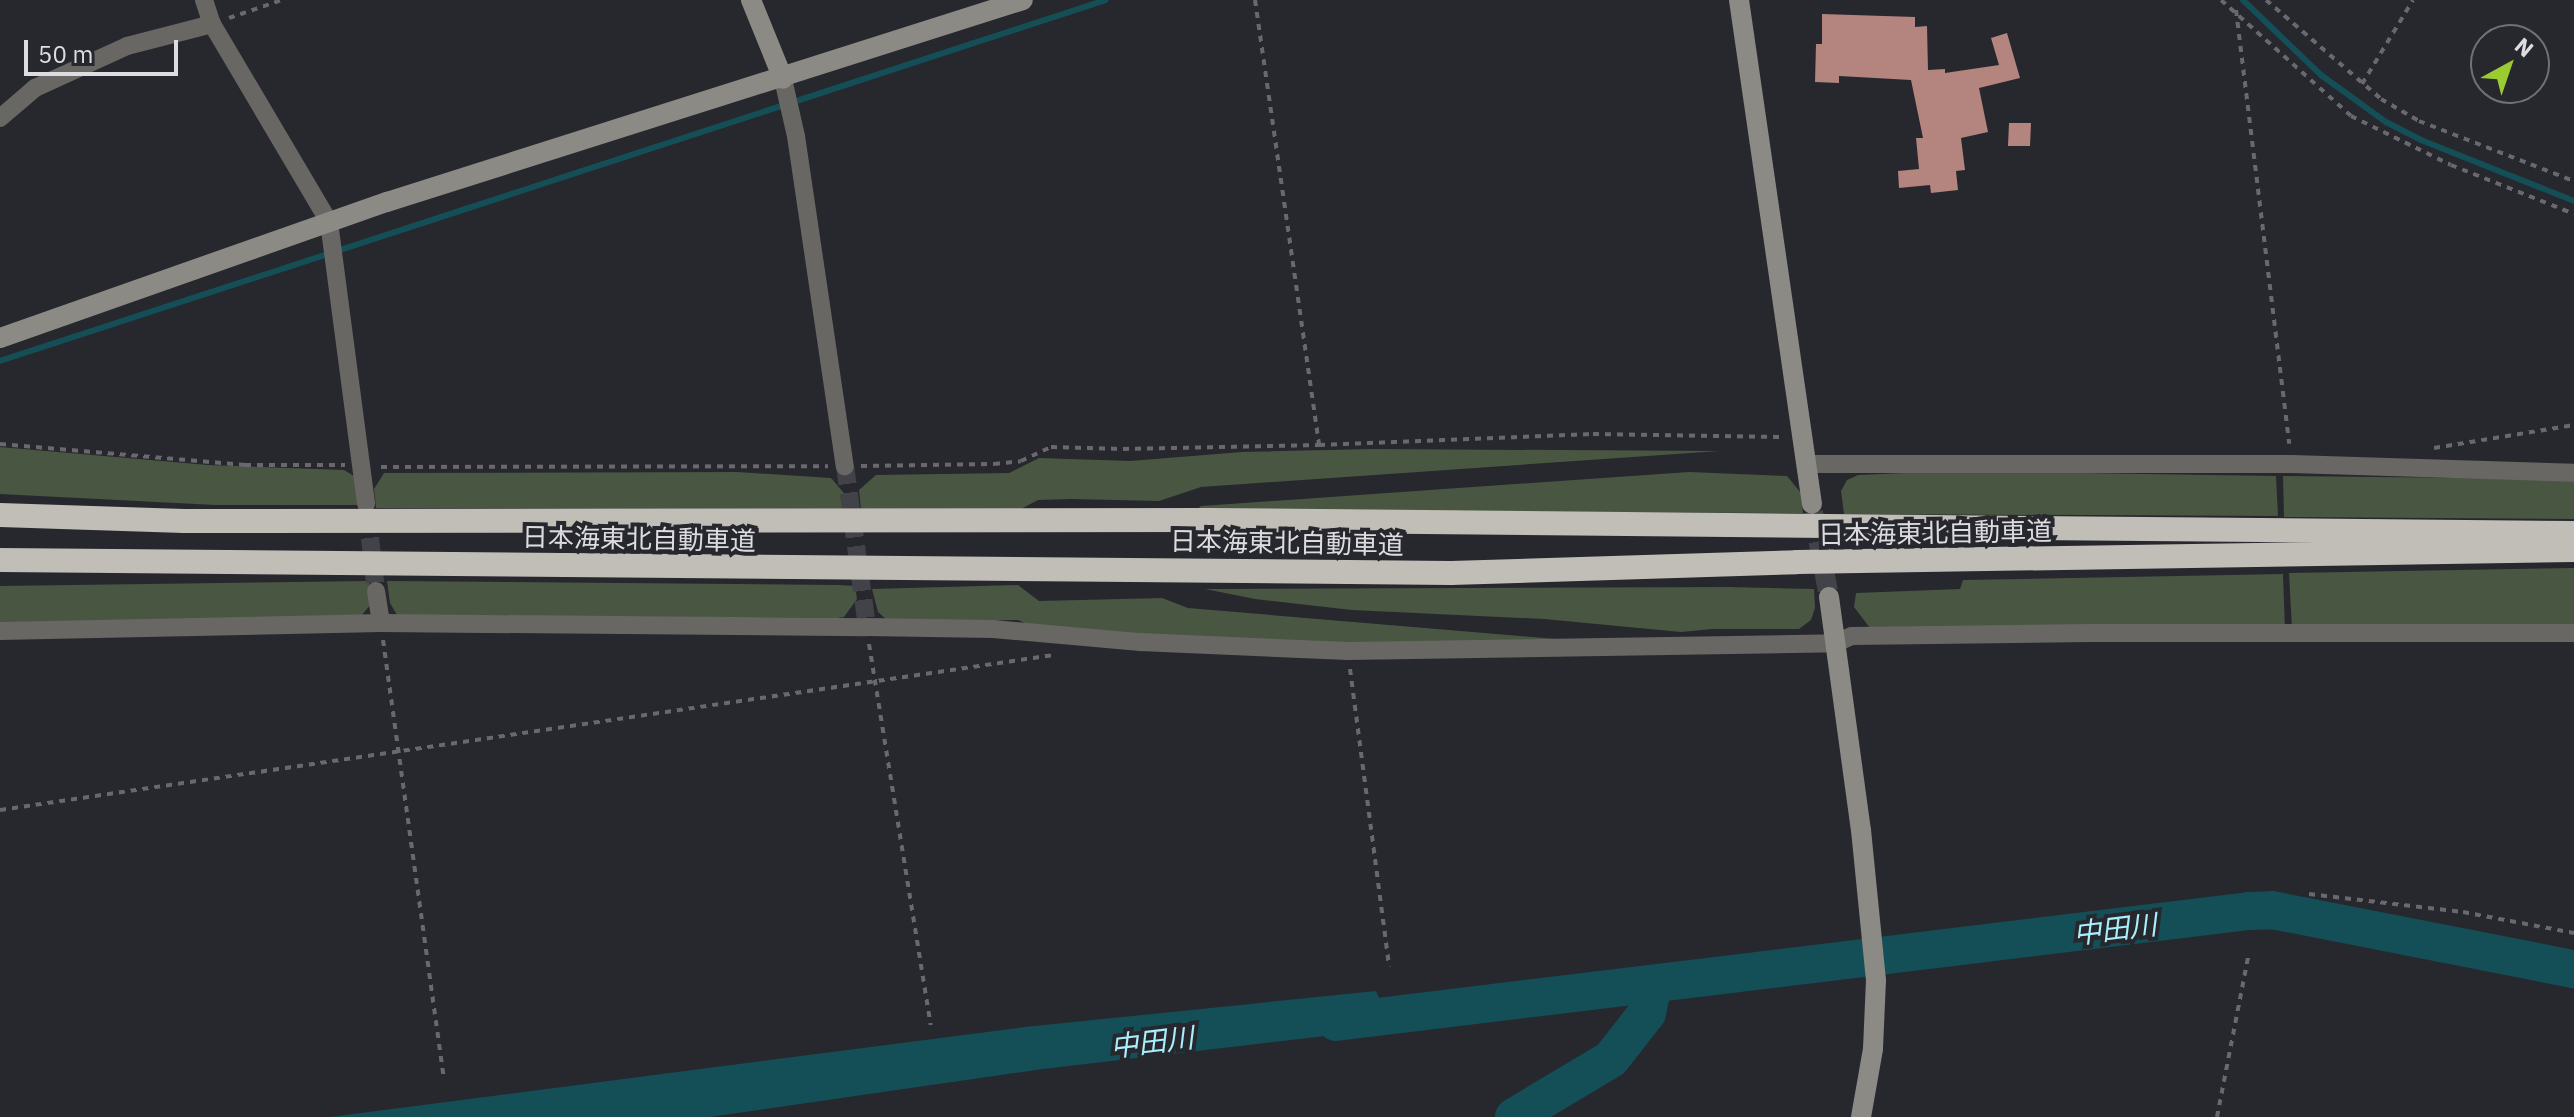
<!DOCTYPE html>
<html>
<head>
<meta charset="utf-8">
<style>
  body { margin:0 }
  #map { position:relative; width:2574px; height:1117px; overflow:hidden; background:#27272e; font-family:"IBM Plex Sans","Noto Sans JP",sans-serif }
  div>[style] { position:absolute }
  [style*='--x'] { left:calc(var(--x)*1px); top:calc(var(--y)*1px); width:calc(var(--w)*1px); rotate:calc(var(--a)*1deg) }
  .green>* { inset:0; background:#495642 }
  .water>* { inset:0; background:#144e57 }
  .stream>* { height:6px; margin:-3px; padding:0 3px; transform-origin:3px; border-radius:3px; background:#144e57 }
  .river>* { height:38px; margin:-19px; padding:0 19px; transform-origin:19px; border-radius:19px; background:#144e57 }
  .building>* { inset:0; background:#b4857e }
  .street-tunnel>* { height:18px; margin-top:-9px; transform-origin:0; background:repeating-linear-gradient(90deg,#424249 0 18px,transparent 0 27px) }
  .secondary-tunnel>* { height:20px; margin-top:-10px; transform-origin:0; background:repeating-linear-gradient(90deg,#424249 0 20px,transparent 0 30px) }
  .path>* { height:4px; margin-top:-2px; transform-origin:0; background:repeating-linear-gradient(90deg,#68686e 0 6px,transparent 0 12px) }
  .street>* { height:18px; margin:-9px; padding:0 9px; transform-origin:9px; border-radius:9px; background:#686763 }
  .secondary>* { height:20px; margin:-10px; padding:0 10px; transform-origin:10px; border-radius:10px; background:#8b8a85 }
  .highway>* { height:24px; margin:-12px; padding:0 12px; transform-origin:12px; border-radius:12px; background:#c0beb6 }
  span { translate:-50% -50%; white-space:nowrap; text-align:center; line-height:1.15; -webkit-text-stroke:8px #27272e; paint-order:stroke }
  .street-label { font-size:26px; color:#dddde1 }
  .water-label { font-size:28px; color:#a9effc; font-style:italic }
  .north { position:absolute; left:2470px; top:24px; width:80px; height:80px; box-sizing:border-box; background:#27272e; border:2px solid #707076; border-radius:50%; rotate:40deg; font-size:22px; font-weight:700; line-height:32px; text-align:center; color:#dddde1 }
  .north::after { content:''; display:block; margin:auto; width:28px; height:36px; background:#9bcb33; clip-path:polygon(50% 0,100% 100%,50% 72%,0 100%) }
  .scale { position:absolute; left:24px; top:40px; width:154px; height:36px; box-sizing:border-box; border:4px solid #dddde1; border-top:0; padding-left:10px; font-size:24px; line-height:28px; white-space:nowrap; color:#dddde1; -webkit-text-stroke:6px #27272e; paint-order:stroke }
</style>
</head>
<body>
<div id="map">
  <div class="green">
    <div style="clip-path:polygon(0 447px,208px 465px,344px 470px,354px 476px,361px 505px,215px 505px,0 494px)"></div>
    <div style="clip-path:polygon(1374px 449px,1720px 451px,1201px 487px,1159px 501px,1071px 499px,1038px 500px,1019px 510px,861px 510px,859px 490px,876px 475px,1009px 473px,1039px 458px,1130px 461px,1242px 452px)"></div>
    <div style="clip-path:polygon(1952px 471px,2276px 476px,2278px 516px,1844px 514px,1841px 491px,1847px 480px,1858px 475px)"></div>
    <div style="clip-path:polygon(737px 472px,831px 478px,844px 493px,845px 510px,376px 508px,374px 489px,384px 473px)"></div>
    <div style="clip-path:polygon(1689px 472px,1787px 476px,1801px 493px,1803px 513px,1195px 511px,1201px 506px)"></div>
    <div style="clip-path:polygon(2283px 476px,2574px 479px,2574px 519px,2284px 517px)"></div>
    <div style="clip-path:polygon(2574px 568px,2574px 629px,2292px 629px,2289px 573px)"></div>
    <div style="clip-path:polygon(2283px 574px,2285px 630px,1870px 628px,1854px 607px,1856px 593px,1960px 589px,1963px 580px)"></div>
    <div style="clip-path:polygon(369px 581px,372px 603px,361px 616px,0 626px,0 586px)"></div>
    <div style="clip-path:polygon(387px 581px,838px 585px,855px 586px,857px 599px,844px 617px,837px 618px,397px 615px,390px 603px)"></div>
    <div style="clip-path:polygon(1018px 585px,1039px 601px,1162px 598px,1188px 608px,1556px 639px,1343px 645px,1043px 631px,1018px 620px,888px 621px,878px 612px,872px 589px)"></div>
    <div style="clip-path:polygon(1728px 587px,1814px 589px,1815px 608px,1811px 620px,1799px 629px,1712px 629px,1681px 632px,1544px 619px,1352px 610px,1255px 599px,1205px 589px)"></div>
  </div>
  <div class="water">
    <div style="clip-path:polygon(1376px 991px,1393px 1028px,1043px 1069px,710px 1117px,330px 1117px,1025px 1027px)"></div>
  </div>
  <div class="stream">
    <div style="--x:2243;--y:0;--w:108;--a:43.9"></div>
    <div style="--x:2321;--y:75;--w:80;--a:35.9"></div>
    <div style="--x:2386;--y:122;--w:39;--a:27"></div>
    <div style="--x:2421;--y:140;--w:165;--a:21.7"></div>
    <div style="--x:0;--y:361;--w:1163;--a:-18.08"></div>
  </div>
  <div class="river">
    <div style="--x:1336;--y:1022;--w:920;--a:-6.93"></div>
    <div style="--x:2249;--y:911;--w:23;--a:-2"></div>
    <div style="--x:2272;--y:910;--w:308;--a:11.1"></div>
    <div style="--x:1514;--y:1117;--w:113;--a:-30.9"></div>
    <div style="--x:1611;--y:1059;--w:58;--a:-52"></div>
    <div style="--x:1647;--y:1013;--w:29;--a:-78"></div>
  </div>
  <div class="building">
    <div style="clip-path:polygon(1822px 14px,1915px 17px,1915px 27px,1927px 26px,1928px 70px,1945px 69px,1945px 73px,1999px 65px,1991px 38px,2007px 33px,2020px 78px,1979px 88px,1988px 132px,1961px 138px,1965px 170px,1956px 171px,1958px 190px,1931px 193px,1930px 185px,1899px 188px,1898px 171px,1919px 169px,1916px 138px,1923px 138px,1911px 80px,1839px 76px,1839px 83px,1815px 82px,1816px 44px,1822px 44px)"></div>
    <div style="clip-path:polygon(2009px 123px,2031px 123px,2030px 146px,2008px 146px)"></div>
  </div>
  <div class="street-tunnel">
    <div style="--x:845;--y:466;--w:162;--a:82.2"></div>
    <div style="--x:367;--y:511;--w:81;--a:83.6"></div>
  </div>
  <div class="secondary-tunnel">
    <div style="--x:1813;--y:512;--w:86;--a:79.3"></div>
  </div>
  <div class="path">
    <div style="--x:1255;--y:0;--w:450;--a:81.8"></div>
    <div style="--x:2221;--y:0;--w:174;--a:41.7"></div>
    <div style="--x:2351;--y:116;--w:111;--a:26.1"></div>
    <div style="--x:2451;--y:165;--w:132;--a:21.7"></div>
    <div style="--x:2266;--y:0;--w:152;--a:40.7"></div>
    <div style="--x:2381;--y:99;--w:44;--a:30.1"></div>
    <div style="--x:2419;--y:121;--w:166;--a:21.2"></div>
    <div style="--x:2236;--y:10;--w:437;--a:83"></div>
    <div style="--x:229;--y:18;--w:56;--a:-18.8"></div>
    <div style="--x:2362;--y:84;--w:98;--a:-58.7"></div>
    <div style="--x:0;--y:444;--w:246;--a:4.9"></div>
    <div style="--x:245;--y:465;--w:100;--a:0"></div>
    <div style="--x:2434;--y:448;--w:142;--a:-9.3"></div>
    <div style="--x:861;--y:466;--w:133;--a:-0.9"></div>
    <div style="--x:994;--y:464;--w:27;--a:-6"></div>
    <div style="--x:1021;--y:461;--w:33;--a:-25"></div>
    <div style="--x:1051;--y:447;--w:72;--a:1.6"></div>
    <div style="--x:1123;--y:449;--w:196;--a:-1.2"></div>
    <div style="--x:1319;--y:445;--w:274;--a:-2.3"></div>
    <div style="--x:1593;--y:434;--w:191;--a:0.9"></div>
    <div style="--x:381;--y:467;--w:447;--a:-0.1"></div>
    <div style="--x:383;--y:640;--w:442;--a:82.1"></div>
    <div style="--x:869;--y:644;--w:386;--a:80.8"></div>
    <div style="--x:1350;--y:669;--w:300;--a:82.5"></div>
    <div style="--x:0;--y:810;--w:1065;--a:-8.37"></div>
    <div style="--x:2309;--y:894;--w:155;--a:6.7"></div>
    <div style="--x:2463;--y:912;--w:113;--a:10.7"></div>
    <div style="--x:2217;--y:1117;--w:167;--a:-79"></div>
  </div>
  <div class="street">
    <div style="--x:204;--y:0;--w:25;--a:72"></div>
    <div style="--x:212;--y:24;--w:230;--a:59.4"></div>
    <div style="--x:329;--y:222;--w:284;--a:82.5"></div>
    <div style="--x:783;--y:79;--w:58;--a:77.2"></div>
    <div style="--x:796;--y:136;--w:334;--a:81.6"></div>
    <div style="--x:0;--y:118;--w:46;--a:-40.6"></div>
    <div style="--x:35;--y:88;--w:101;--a:-24.5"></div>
    <div style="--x:127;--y:46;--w:88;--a:-14.5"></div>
    <div style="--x:1806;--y:464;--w:486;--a:0"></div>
    <div style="--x:2292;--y:464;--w:282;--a:1.8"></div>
    <div style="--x:376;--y:591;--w:32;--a:81"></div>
    <div style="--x:0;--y:631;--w:381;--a:-1.2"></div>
    <div style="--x:381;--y:623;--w:486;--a:0.5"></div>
    <div style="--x:867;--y:627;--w:126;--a:0.9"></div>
    <div style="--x:993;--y:629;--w:148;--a:5.1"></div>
    <div style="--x:1140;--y:642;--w:208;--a:2.5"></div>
    <div style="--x:1348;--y:651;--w:488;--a:-0.9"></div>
    <div style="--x:1836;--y:643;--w:17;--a:-24"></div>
    <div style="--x:1852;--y:636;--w:238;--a:-0.7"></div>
    <div style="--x:2090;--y:633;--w:484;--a:0"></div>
  </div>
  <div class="secondary">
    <div style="--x:751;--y:0;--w:85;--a:67.9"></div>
    <div style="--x:1739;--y:0;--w:509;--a:81.76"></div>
    <div style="--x:0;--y:338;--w:410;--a:-19.4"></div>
    <div style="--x:387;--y:202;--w:667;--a:-17.62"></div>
    <div style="--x:1829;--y:597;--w:235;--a:82.2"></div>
    <div style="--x:1861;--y:830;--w:151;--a:84.3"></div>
    <div style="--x:1876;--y:980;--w:69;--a:92.5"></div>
    <div style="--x:1873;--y:1049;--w:69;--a:100"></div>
  </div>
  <div class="highway">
    <div style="--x:0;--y:515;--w:184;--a:1.9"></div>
    <div style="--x:184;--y:521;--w:1026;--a:-0.06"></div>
    <div style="--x:1210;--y:520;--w:1364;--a:0.55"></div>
    <div style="--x:0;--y:560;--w:1451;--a:0.51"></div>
    <div style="--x:1451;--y:573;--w:346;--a:-1.8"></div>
    <div style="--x:1797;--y:562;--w:777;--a:-0.88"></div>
  </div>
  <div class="street-label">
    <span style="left:1935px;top:533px;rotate:-1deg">日本海東北自動車道</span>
    <span style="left:639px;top:539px;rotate:1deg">日本海東北自動車道</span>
    <span style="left:1287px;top:543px;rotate:1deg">日本海東北自動車道</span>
  </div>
  <div class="water-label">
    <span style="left:2115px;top:929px;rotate:-7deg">中田川</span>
    <span style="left:1152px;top:1042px;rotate:-7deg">中田川</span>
  </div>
  <div class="north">N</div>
  <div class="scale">50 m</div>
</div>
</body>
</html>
